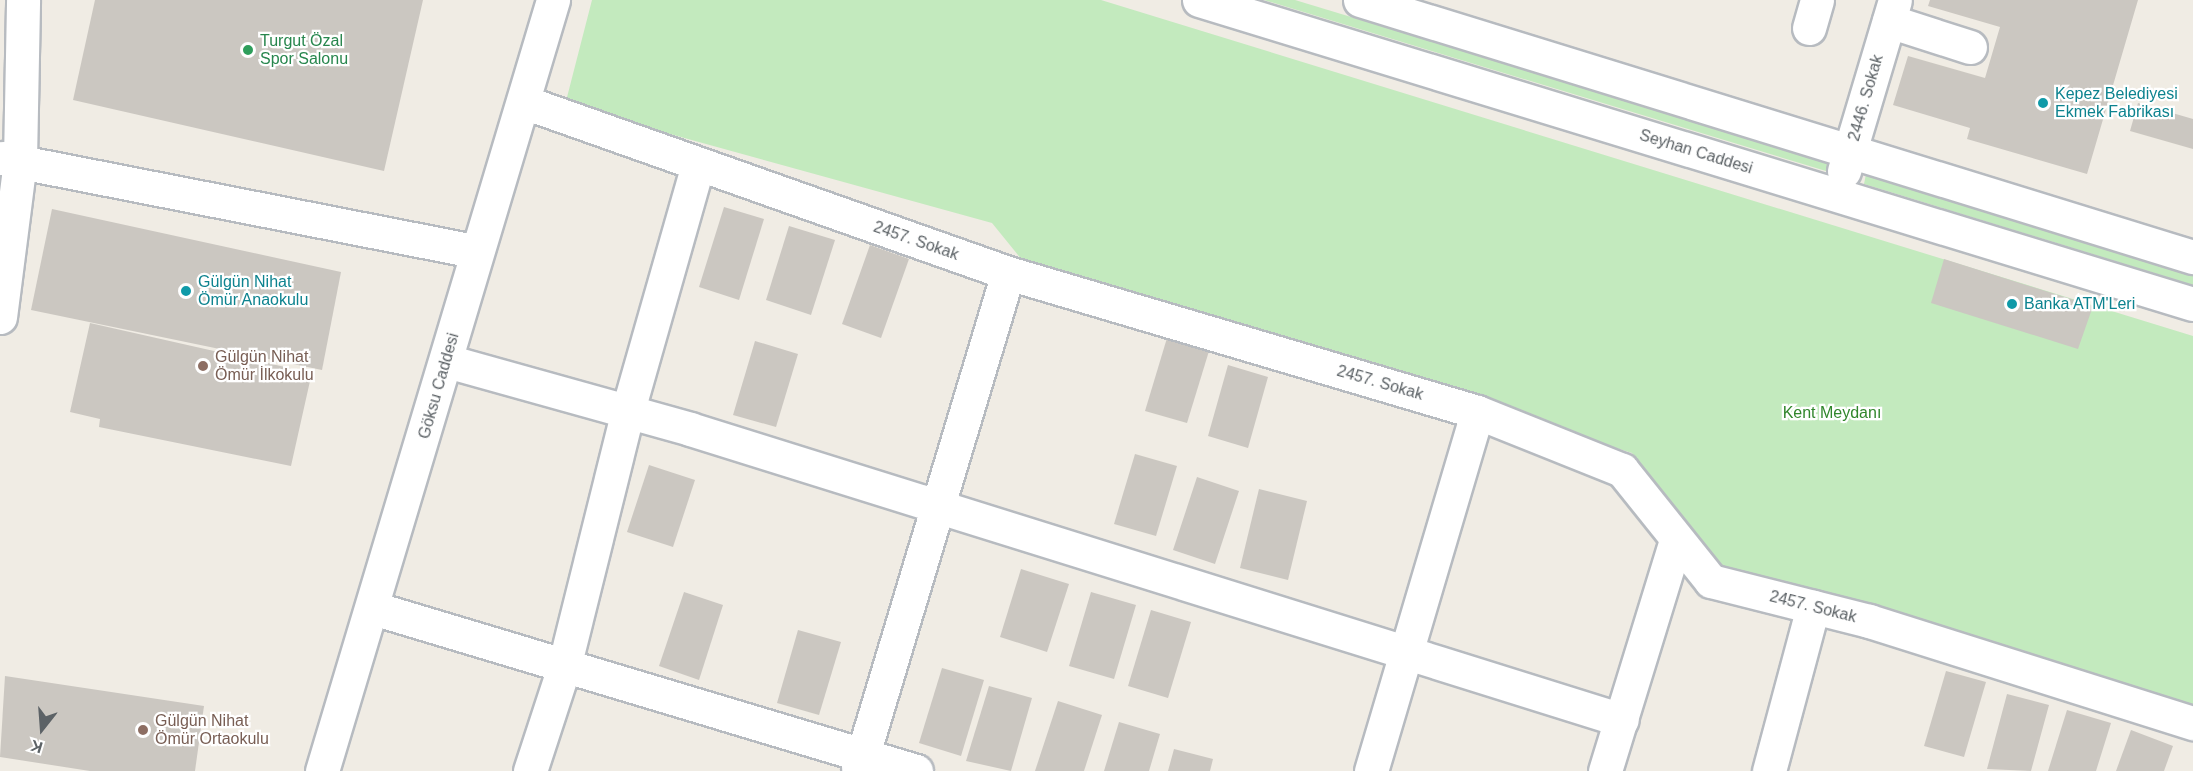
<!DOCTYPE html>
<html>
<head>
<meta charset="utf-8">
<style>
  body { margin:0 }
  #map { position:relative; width:2193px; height:771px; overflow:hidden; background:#f0ece4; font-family:Helvetica,sans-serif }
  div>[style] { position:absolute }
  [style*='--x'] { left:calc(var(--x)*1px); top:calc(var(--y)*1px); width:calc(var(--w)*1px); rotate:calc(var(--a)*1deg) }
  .green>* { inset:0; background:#c3eabe }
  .building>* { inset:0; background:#cbc7c1 }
  .roads { filter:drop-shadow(2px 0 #b7bbc0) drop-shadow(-2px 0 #b7bbc0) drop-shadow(0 2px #b7bbc0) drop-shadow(0 -2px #b7bbc0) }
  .minor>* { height:33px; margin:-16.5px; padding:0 16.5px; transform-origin:16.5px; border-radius:16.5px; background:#fff }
  .dots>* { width:16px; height:16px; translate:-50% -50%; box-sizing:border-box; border:3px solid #fff; border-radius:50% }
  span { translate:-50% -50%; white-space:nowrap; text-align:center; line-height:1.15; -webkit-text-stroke:4.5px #fff; paint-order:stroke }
  .leisure-label { font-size:16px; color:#27864d }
  .left { translate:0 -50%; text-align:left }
  .culture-label { font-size:16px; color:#0d838f }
  .street-label { font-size:16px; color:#5c6266 }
  .education-label { font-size:16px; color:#785e54 }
  .park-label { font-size:16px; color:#31862c }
  .north { position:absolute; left:12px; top:699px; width:60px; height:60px; -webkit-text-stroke:4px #fff; paint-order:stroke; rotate:197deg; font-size:16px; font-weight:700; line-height:24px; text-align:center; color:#5c6266 }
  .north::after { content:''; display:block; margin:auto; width:21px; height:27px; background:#5c6266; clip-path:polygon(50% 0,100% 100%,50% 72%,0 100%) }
</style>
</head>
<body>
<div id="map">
  <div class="green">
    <div style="clip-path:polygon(592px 0,1101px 0,2193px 336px,2193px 708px,1715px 566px,1632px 453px,1022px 260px,992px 223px,565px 105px)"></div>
    <div style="clip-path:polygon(1264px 0,1295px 0,1829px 162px,1826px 171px)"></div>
    <div style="clip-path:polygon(1866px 174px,2193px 275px,2193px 285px,1864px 184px)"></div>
  </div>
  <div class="building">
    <div style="clip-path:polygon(95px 0,423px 0,384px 171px,73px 100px)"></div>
    <div style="clip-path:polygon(1930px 0,2138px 0,2087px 174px,1967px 139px,1970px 128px,1893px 105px,1908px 56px,1985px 78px,2000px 27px,1928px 6px)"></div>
    <div style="clip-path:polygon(2138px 103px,2193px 119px,2193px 149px,2130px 131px)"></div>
    <div style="clip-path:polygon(724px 207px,764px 219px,739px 300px,699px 287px)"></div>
    <div style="clip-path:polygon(52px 209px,341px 272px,322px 370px,31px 310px)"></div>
    <div style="clip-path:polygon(789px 226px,835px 240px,811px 315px,766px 300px)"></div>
    <div style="clip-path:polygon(870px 245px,909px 259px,881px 338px,842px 324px)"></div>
    <div style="clip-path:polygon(1944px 259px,2093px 306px,2078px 349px,1931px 303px)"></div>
    <div style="clip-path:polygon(90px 323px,285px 367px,283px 375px,310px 381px,291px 466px,99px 427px,100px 419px,70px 412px)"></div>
    <div style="clip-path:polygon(1167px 338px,1209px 351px,1187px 423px,1145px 411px)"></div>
    <div style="clip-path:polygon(755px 341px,798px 354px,776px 427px,733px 415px)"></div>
    <div style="clip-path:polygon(1228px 365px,1268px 377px,1248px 448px,1208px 436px)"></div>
    <div style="clip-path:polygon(1135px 454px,1177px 466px,1156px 536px,1114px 524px)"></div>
    <div style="clip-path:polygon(649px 465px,695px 480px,673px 547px,627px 532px)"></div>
    <div style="clip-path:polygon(1197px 477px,1239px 491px,1215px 564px,1173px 550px)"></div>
    <div style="clip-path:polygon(1259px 489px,1307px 501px,1288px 580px,1240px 568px)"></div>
    <div style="clip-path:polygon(1021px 569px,1069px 584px,1047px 652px,1000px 637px)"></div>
    <div style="clip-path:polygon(684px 592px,723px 605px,699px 680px,659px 666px)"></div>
    <div style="clip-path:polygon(1091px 592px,1136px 605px,1114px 679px,1069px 666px)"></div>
    <div style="clip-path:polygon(1151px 610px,1191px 622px,1168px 698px,1128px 686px)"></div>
    <div style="clip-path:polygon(798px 630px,841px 642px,819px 715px,777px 703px)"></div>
    <div style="clip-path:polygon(942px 668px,984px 680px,961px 756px,919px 743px)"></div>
    <div style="clip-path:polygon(1946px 671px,1986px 682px,1964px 757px,1924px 746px)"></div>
    <div style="clip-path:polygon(5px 676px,204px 706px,195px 771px,90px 771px,0 757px)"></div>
    <div style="clip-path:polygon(989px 686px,1032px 698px,1011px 771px,966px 761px)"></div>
    <div style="clip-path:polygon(2007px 694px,2049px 705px,2031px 771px,1987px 769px)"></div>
    <div style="clip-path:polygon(1058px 701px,1102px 715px,1084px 771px,1035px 771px)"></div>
    <div style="clip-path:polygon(2067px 710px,2111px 723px,2096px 771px,2048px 771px)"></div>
    <div style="clip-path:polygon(1119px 722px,1160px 734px,1149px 771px,1104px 771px)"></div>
    <div style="clip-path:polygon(2131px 730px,2173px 746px,2164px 771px,2116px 771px)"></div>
    <div style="clip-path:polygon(1174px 749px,1213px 759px,1210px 771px,1168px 771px)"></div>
  </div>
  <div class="roads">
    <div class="minor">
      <div style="--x:1199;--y:0;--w:1039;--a:17.01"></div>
      <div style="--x:1360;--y:0;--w:872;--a:17.15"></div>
      <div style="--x:1889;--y:21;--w:85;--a:17.8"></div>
      <div style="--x:1809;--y:28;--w:29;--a:-74"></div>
      <div style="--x:524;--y:102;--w:513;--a:19.46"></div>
      <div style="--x:1008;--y:273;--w:489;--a:16.5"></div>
      <div style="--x:1477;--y:412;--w:156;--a:21.8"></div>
      <div style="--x:1622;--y:470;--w:142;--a:51.3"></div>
      <div style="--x:1711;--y:581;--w:163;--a:14.2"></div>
      <div style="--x:1869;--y:621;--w:340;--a:17.5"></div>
      <div style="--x:0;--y:158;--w:485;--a:11.1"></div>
      <div style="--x:1844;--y:171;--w:178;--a:-73.4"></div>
      <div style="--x:0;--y:317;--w:158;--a:-82.7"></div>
      <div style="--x:20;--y:160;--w:160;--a:-88.9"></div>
      <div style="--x:447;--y:361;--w:252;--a:15.6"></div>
      <div style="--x:690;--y:429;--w:976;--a:17.34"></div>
      <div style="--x:373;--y:608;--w:567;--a:16.71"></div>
      <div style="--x:322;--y:771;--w:805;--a:-73.32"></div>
      <div style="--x:530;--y:771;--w:109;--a:-71.9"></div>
      <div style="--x:564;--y:667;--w:265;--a:-76"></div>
      <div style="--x:628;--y:410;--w:256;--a:-74.1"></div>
      <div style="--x:858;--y:771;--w:520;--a:-73.24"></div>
      <div style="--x:1371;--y:771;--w:374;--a:-73.5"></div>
      <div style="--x:1605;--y:771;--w:242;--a:-72.9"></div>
      <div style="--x:1769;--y:771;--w:170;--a:-75"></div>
    </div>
  </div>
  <div class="dots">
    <div style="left:248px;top:50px;background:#2e9e5b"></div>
    <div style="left:2043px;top:103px;background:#0f9aa8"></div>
    <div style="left:186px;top:291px;background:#0f9aa8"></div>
    <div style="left:2012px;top:304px;background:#0f9aa8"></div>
    <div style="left:203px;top:366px;background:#8d6e63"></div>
    <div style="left:143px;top:730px;background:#8d6e63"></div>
  </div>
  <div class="leisure-label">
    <span class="left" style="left:260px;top:50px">Turgut Özal<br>Spor Salonu</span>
  </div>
  <div class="culture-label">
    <span class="left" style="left:2055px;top:103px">Kepez Belediyesi<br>Ekmek Fabrikası</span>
    <span class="left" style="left:198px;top:291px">Gülgün Nihat<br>Ömür Anaokulu</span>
    <span class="left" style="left:2024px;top:304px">Banka ATM'Leri</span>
  </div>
  <div class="street-label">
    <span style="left:1866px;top:98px;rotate:-74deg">2446. Sokak</span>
    <span style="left:1696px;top:152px;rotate:17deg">Seyhan Caddesi</span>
    <span style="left:916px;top:241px;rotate:19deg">2457. Sokak</span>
    <span style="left:1380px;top:383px;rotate:16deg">2457. Sokak</span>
    <span style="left:439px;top:386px;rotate:-74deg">Göksu Caddesi</span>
    <span style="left:1813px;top:607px;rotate:14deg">2457. Sokak</span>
  </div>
  <div class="education-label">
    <span class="left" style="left:215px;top:366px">Gülgün Nihat<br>Ömür İlkokulu</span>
    <span class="left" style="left:155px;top:730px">Gülgün Nihat<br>Ömür Ortaokulu</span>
  </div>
  <div class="park-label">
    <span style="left:1832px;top:413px">Kent Meydanı</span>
  </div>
  <div class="north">K</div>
</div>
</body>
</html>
